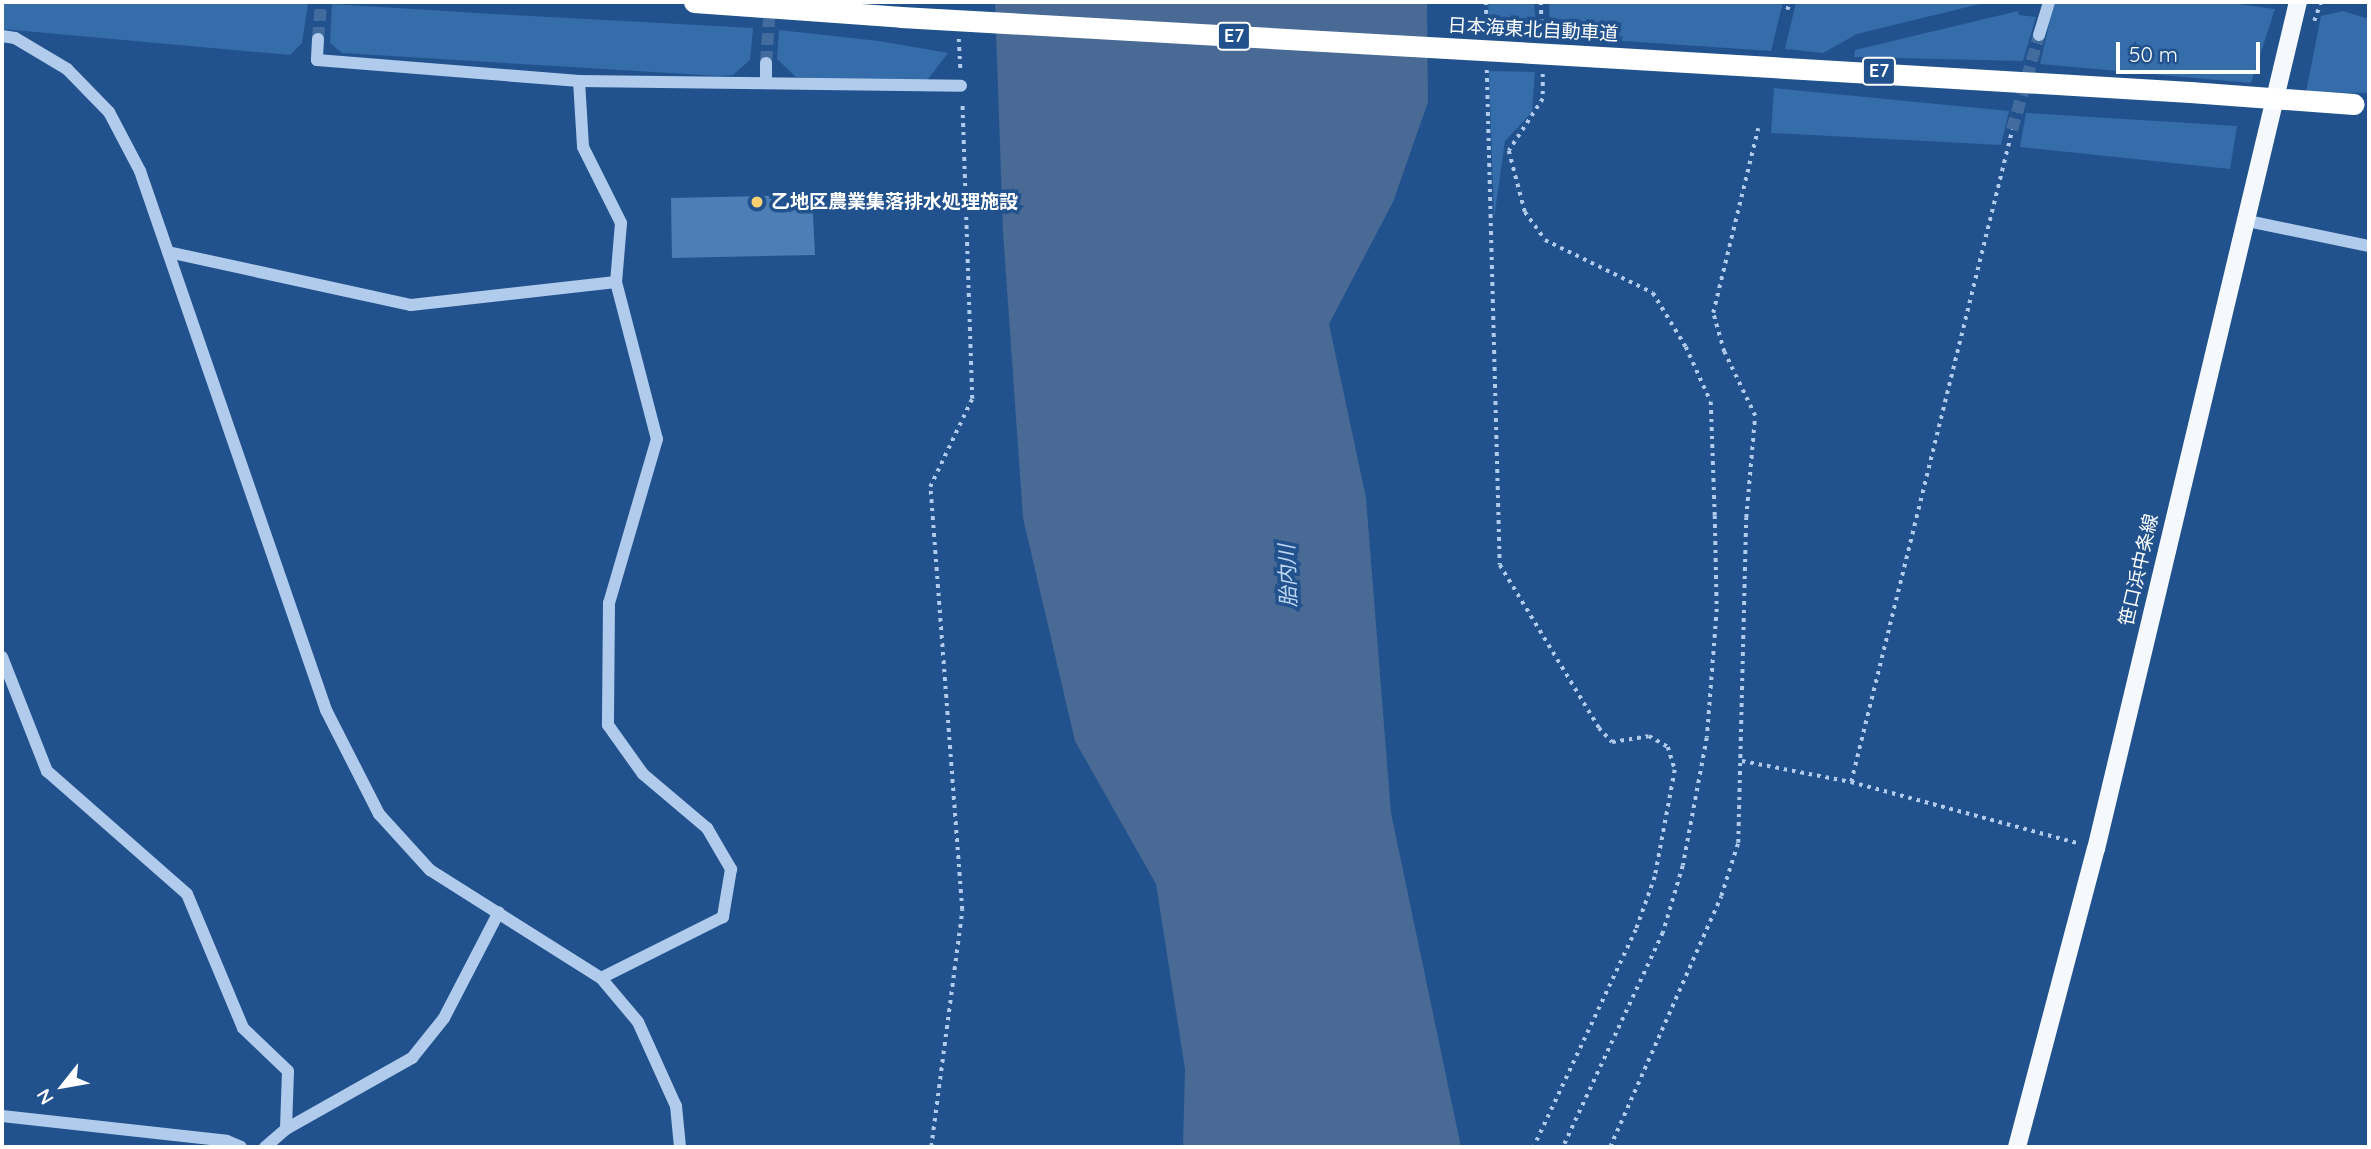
<!DOCTYPE html>
<html>
<head>
<meta charset="utf-8">
<style>
  body { margin:0 }
  #map { position:relative; width:2371px; height:1149px; overflow:hidden; background:#21528d; font-family:Quicksand,"Noto Sans JP",sans-serif }
  div>[style] { position:absolute }
  [style*='--x'] { left:calc(var(--x)*1px); top:calc(var(--y)*1px); width:calc(var(--w)*1px); rotate:calc(var(--a)*1deg) }
  .green>* { inset:0; background:#356caa }
  .water>* { inset:0; background:#486a94 }
  .building>* { inset:0; background:#4e7eb6 }
  .minor-tunnel>* { height:12px; margin-top:-6px; transform-origin:0; background:repeating-linear-gradient(90deg,#426c9e 0 12px,transparent 0 18px) }
  .path>* { height:3.5px; margin-top:-1.75px; transform-origin:0; background:repeating-linear-gradient(90deg,#b0cbec 0 3.5px,transparent 0 8.5px) }
  .minor>* { height:12px; margin:-6px; padding:0 6px; transform-origin:6px; border-radius:6px; background:#b0cbec }
  .major>* { height:18px; margin:-9px; padding:0 9px; transform-origin:9px; border-radius:9px; background:#f5f9fe }
  .highway>* { height:21px; margin:-10.5px; padding:0 10.5px; transform-origin:10.5px; border-radius:10.5px; background:#fff }
  .highway-bridge>* { height:21px; margin:-10.5px; padding:0 10.5px; transform-origin:10.5px; border-radius:10.5px; background:#fff }
  .dots>* { width:19px; height:19px; translate:-50% -50%; box-sizing:border-box; border:4px solid #21528d; border-radius:50% }
  span { translate:-50% -50%; white-space:nowrap; text-align:center; line-height:1.15; -webkit-text-stroke:7px #21528d; paint-order:stroke }
  .shield-label span { padding:2px 5px; background:#21528d; border:2px solid; border-radius:5px; -webkit-text-stroke-width:0 }
  .shield-label { font-size:18px; color:#fff; font-weight:700 }
  .street-label { font-size:19px; color:#fff }
  .poi-label { font-size:19px; color:#fff; font-weight:700 }
  .left { translate:0 -50%; text-align:left }
  .water-label { font-size:21px; color:#bcd5f3; font-style:italic }
  .frame { position:absolute; inset:0; border:4px solid #fff; pointer-events:none }
  .north { position:absolute; left:28px; top:1051px; width:70px; height:70px; -webkit-text-stroke:5px #21528d; paint-order:stroke; rotate:239deg; font-size:19px; font-weight:700; line-height:28px; text-align:center; color:#fff }
  .north::after { content:''; display:block; margin:auto; width:24px; height:32px; background:#fff; clip-path:polygon(50% 0,100% 100%,50% 72%,0 100%) }
  .scale { position:absolute; left:2116px; top:42px; width:144px; height:32px; box-sizing:border-box; border:4px solid #fff; border-top:0; padding-left:9px; font-size:21px; line-height:24px; white-space:nowrap; color:#fff; -webkit-text-stroke:5px #21528d; paint-order:stroke }
</style>
</head>
<body>
<div id="map">
  <div class="green">
    <div style="clip-path:polygon(2px 2px,262px 2px,308px 4px,302px 43px,290px 55px,2px 29px)"></div>
    <div style="clip-path:polygon(1488px 2px,1534px 2px,1537px 35px,1490px 34px)"></div>
    <div style="clip-path:polygon(1549px 2px,1783px 2px,1771px 51px,1550px 36px)"></div>
    <div style="clip-path:polygon(1796px 2px,1988px 2px,1857px 34px,1823px 53px,1785px 49px)"></div>
    <div style="clip-path:polygon(2054px 2px,2223px 2px,2275px 9px,2251px 83px,2040px 64px)"></div>
    <div style="clip-path:polygon(332px 4px,494px 14px,753px 28px,750px 60px,733px 75px,719px 76px,342px 53px,330px 43px)"></div>
    <div style="clip-path:polygon(2018px 11px,2019px 15px,2036px 17px,2023px 61px,1854px 57px,1855px 50px)"></div>
    <div style="clip-path:polygon(2343px 11px,2369px 19px,2369px 93px,2306px 92px,2321px 16px)"></div>
    <div style="clip-path:polygon(779px 30px,879px 41px,948px 53px,925px 83px,796px 77px,777px 59px)"></div>
    <div style="clip-path:polygon(1489px 71px,1535px 72px,1532px 112px,1505px 141px,1494px 218px)"></div>
    <div style="clip-path:polygon(1774px 88px,2009px 111px,2001px 145px,1771px 133px)"></div>
    <div style="clip-path:polygon(2026px 113px,2237px 126px,2230px 169px,2020px 147px)"></div>
  </div>
  <div class="water">
    <div style="clip-path:polygon(995px 2px,1427px 2px,1428px 102px,1393px 202px,1329px 324px,1366px 498px,1391px 813px,1461px 1147px,1183px 1147px,1185px 1069px,1156px 884px,1075px 741px,1023px 518px,1003px 232px)"></div>
  </div>
  <div class="building">
    <div style="clip-path:polygon(812px 195px,815px 255px,672px 258px,671px 198px)"></div>
  </div>
  <div class="minor-tunnel">
    <div style="--x:318;--y:39;--w:37;--a:-85"></div>
    <div style="--x:766;--y:63;--w:59;--a:-86.1"></div>
    <div style="--x:2012;--y:130;--w:99;--a:-74.1"></div>
  </div>
  <div class="path">
    <div style="--x:1486;--y:2;--w:29;--a:88"></div>
    <div style="--x:1541;--y:2;--w:33;--a:88"></div>
    <div style="--x:1787;--y:10;--w:9;--a:-69"></div>
    <div style="--x:2314;--y:21;--w:20;--a:-70"></div>
    <div style="--x:959;--y:39;--w:34;--a:87"></div>
    <div style="--x:1487;--y:70;--w:495;--a:88.5"></div>
    <div style="--x:1500;--y:565;--w:191;--a:58.7"></div>
    <div style="--x:1599;--y:728;--w:19;--a:47"></div>
    <div style="--x:1612;--y:742;--w:37;--a:-9"></div>
    <div style="--x:1649;--y:736;--w:22;--a:30"></div>
    <div style="--x:1668;--y:747;--w:24;--a:73"></div>
    <div style="--x:1675;--y:770;--w:109;--a:100.6"></div>
    <div style="--x:1655;--y:877;--w:56;--a:109.7"></div>
    <div style="--x:1636;--y:930;--w:240;--a:115.2"></div>
    <div style="--x:1543;--y:74;--w:25;--a:90"></div>
    <div style="--x:1543;--y:99;--w:62;--a:123.2"></div>
    <div style="--x:1509;--y:151;--w:63;--a:75.3"></div>
    <div style="--x:1525;--y:212;--w:34;--a:54"></div>
    <div style="--x:1545;--y:240;--w:120;--a:26.1"></div>
    <div style="--x:1653;--y:293;--w:63;--a:58.6"></div>
    <div style="--x:1686;--y:347;--w:60;--a:65.6"></div>
    <div style="--x:1711;--y:402;--w:114;--a:88"></div>
    <div style="--x:1715;--y:516;--w:93;--a:88.8"></div>
    <div style="--x:1717;--y:609;--w:129;--a:94.4"></div>
    <div style="--x:1707;--y:738;--w:130;--a:100.6"></div>
    <div style="--x:1683;--y:866;--w:70;--a:106.6"></div>
    <div style="--x:1663;--y:933;--w:236;--a:115"></div>
    <div style="--x:1742;--y:761;--w:111;--a:10.9"></div>
    <div style="--x:1851;--y:782;--w:237;--a:15.1"></div>
    <div style="--x:1851;--y:782;--w:672;--a:-76.13"></div>
    <div style="--x:931;--y:1147;--w:239;--a:-82.5"></div>
    <div style="--x:962;--y:910;--w:424;--a:-94.3"></div>
    <div style="--x:930;--y:487;--w:98;--a:-64.5"></div>
    <div style="--x:972;--y:399;--w:297;--a:-91.9"></div>
    <div style="--x:1610;--y:1147;--w:274;--a:-66.1"></div>
    <div style="--x:1721;--y:896;--w:56;--a:-72.2"></div>
    <div style="--x:1738;--y:843;--w:325;--a:-88.6"></div>
    <div style="--x:1746;--y:518;--w:102;--a:-85"></div>
    <div style="--x:1755;--y:416;--w:71;--a:-115.8"></div>
    <div style="--x:1724;--y:352;--w:41;--a:-105.8"></div>
    <div style="--x:1713;--y:313;--w:190;--a:-76.3"></div>
  </div>
  <div class="minor">
    <div style="--x:2039;--y:35;--w:34;--a:-73"></div>
    <div style="--x:2;--y:36;--w:13;--a:9"></div>
    <div style="--x:15;--y:38;--w:61;--a:30.8"></div>
    <div style="--x:67;--y:69;--w:60;--a:45.7"></div>
    <div style="--x:109;--y:112;--w:67;--a:62.3"></div>
    <div style="--x:140;--y:171;--w:570;--a:70.96"></div>
    <div style="--x:326;--y:710;--w:117;--a:63"></div>
    <div style="--x:379;--y:814;--w:76;--a:47.7"></div>
    <div style="--x:430;--y:870;--w:202;--a:32.3"></div>
    <div style="--x:601;--y:978;--w:57;--a:49.9"></div>
    <div style="--x:638;--y:1022;--w:92;--a:65.7"></div>
    <div style="--x:676;--y:1106;--w:41;--a:84.4"></div>
    <div style="--x:318;--y:39;--w:21;--a:93"></div>
    <div style="--x:317;--y:60;--w:263;--a:4.6"></div>
    <div style="--x:579;--y:81;--w:382;--a:0.7"></div>
    <div style="--x:579;--y:81;--w:66;--a:86.5"></div>
    <div style="--x:583;--y:147;--w:85;--a:63.4"></div>
    <div style="--x:621;--y:223;--w:59;--a:94.8"></div>
    <div style="--x:616;--y:282;--w:162;--a:75.4"></div>
    <div style="--x:657;--y:439;--w:171;--a:106.3"></div>
    <div style="--x:609;--y:603;--w:122;--a:90.5"></div>
    <div style="--x:608;--y:725;--w:60;--a:54.5"></div>
    <div style="--x:643;--y:774;--w:84;--a:40.2"></div>
    <div style="--x:707;--y:828;--w:48;--a:59.7"></div>
    <div style="--x:731;--y:869;--w:49;--a:99.5"></div>
    <div style="--x:723;--y:917;--w:136;--a:153.4"></div>
    <div style="--x:766;--y:83;--w:20;--a:-90"></div>
    <div style="--x:2243;--y:220;--w:129;--a:11.7"></div>
    <div style="--x:168;--y:252;--w:249;--a:12.3"></div>
    <div style="--x:411;--y:305;--w:206;--a:-6.4"></div>
    <div style="--x:2;--y:657;--w:123;--a:68.5"></div>
    <div style="--x:47;--y:771;--w:186;--a:41.3"></div>
    <div style="--x:187;--y:894;--w:145;--a:67.3"></div>
    <div style="--x:243;--y:1028;--w:62;--a:43.7"></div>
    <div style="--x:288;--y:1071;--w:58;--a:92"></div>
    <div style="--x:286;--y:1129;--w:28;--a:139"></div>
    <div style="--x:2;--y:1116;--w:226;--a:6.3"></div>
    <div style="--x:227;--y:1141;--w:15;--a:23"></div>
    <div style="--x:286;--y:1129;--w:145;--a:-29.4"></div>
    <div style="--x:412;--y:1058;--w:51;--a:-51.3"></div>
    <div style="--x:444;--y:1018;--w:119;--a:-62.6"></div>
  </div>
  <div class="major">
    <div style="--x:2017;--y:1147;--w:308;--a:-75.2"></div>
    <div style="--x:2096;--y:849;--w:871;--a:-76.59"></div>
  </div>
  <div class="highway">
    <div style="--x:694;--y:2;--w:208;--a:4.1"></div>
    <div style="--x:1568;--y:55;--w:623;--a:3.4"></div>
  </div>
  <div class="highway-bridge">
    <div style="--x:901;--y:17;--w:668;--a:3.26"></div>
    <div style="--x:2190;--y:92;--w:164;--a:4.2"></div>
  </div>
  <div class="dots">
    <div style="left:757px;top:202px;background:#f8d072"></div>
  </div>
  <div class="shield-label">
    <span style="left:1234px;top:36px">E7</span>
    <span style="left:1879px;top:71px">E7</span>
  </div>
  <div class="street-label">
    <span style="left:1533px;top:30px;rotate:3deg">日本海東北自動車道</span>
    <span style="left:2139px;top:570px;rotate:-77deg">笹口浜中条線</span>
  </div>
  <div class="poi-label">
    <span class="left" style="left:771px;top:202px">乙地区農業集落排水処理施設</span>
  </div>
  <div class="water-label">
    <span style="left:1287px;top:576px;rotate:-92deg">胎内川</span>
  </div>
  <div class="frame"></div>
  <div class="north">N</div>
  <div class="scale">50 m</div>
</div>
</body>
</html>
